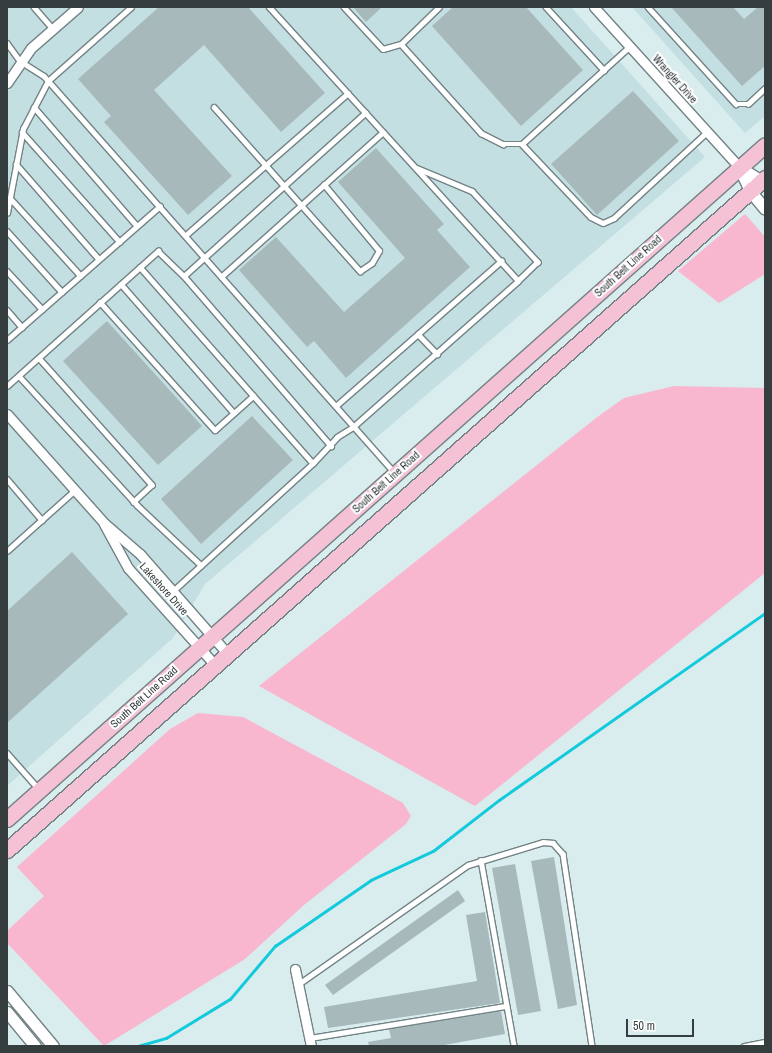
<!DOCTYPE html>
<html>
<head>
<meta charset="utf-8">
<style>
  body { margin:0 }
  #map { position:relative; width:772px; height:1053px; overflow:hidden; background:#d9ecee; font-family:"Archivo Narrow",sans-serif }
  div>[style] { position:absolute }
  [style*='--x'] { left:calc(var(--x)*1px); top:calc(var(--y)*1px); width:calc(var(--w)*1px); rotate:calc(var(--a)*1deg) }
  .built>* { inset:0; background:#c4dfe2 }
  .green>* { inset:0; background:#f9b6cf }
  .stream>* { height:2.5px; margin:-1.25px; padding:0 1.25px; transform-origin:1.25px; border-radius:1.25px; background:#12cadc }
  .building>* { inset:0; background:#a7b9bb }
  .roads { filter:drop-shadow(1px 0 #738385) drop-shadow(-1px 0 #738385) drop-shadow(0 1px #738385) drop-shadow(0 -1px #738385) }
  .service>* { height:4.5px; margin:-2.25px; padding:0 2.25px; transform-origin:2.25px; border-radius:2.25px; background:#fff }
  .minor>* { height:9px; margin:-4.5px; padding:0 4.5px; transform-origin:4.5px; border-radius:4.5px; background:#fff }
  .tertiary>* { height:11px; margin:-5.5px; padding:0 5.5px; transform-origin:5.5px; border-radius:5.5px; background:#fff }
  .primary>* { height:15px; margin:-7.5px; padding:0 7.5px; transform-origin:7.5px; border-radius:7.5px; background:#f4c1d5 }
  span { translate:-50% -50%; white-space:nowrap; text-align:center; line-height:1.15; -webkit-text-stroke:4px #fff; paint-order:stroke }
  .street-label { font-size:11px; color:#353d3e }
  .frame { position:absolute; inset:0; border:8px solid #353d3e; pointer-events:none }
  .scale { position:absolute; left:626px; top:1019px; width:68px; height:18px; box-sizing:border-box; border:2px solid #353d3e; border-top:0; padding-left:5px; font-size:12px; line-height:14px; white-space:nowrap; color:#353d3e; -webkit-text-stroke:3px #fff; paint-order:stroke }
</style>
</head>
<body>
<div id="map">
  <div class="built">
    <div style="clip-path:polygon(7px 7px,571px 7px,705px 157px,205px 584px,173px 638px,7px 786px)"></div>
    <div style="clip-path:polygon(632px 7px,765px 7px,765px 116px,745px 133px)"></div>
  </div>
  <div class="green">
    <div style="clip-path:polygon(745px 214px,765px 237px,765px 274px,719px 303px,678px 271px)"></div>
    <div style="clip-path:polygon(674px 386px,765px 388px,765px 573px,475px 806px,259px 686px,596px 418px,624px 398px)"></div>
    <div style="clip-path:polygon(198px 713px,243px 717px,403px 803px,411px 816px,406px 824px,304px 905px,245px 959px,104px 1046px,7px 943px,7px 931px,44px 896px,17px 867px,170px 729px)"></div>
  </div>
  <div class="stream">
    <div style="--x:138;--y:1046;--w:29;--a:-16"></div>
    <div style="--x:166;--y:1038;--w:75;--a:-31.4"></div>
    <div style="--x:230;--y:999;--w:70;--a:-49.7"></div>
    <div style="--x:275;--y:946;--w:116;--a:-34.5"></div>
    <div style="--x:371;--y:880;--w:68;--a:-25.1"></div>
    <div style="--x:433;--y:851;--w:83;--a:-37.7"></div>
    <div style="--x:499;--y:800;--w:325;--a:-35.1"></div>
  </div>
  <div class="building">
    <div style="clip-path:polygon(159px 7px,248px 7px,325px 93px,281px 132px,204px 45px,154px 90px,232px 176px,188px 215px,104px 122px,111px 116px,78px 79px)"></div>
    <div style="clip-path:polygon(353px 7px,382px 7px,366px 22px)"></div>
    <div style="clip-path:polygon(453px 7px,526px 7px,583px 70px,521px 126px,432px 26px)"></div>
    <div style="clip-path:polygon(671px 7px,733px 7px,744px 19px,758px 7px,765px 7px,765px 66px,742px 86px)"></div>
    <div style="clip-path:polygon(633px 91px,679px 141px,597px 215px,551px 164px)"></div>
    <div style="clip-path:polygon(376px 148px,444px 224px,437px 230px,470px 267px,346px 378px,314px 341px,307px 347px,239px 270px,276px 237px,344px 312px,405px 258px,338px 182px)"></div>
    <div style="clip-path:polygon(107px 321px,202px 426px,158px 465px,63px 361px)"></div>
    <div style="clip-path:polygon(252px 416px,293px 460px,201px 544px,161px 499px)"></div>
    <div style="clip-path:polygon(72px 552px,128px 614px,7px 723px,7px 611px)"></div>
    <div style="clip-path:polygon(554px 857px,577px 1005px,558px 1009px,531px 861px)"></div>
    <div style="clip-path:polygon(515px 864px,541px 1011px,518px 1015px,492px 868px)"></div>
    <div style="clip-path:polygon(458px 890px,465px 901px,333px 995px,325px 985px)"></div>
    <div style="clip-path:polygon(485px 912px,500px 1003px,328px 1028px,324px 1007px,477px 981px,466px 915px)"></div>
    <div style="clip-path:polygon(501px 1011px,505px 1034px,439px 1046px,369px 1046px,368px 1042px,391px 1038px,389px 1029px)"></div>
  </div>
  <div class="roads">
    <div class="service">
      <div style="--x:34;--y:7;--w:29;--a:49"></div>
      <div style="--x:344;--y:7;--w:57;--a:47.1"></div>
      <div style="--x:383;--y:49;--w:19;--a:-16"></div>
      <div style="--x:401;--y:44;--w:120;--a:48"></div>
      <div style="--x:481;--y:133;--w:25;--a:27"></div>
      <div style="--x:503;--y:144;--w:19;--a:0"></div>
      <div style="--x:522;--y:144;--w:100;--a:46.6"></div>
      <div style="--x:591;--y:217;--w:13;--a:27"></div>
      <div style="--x:603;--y:223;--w:12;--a:-24"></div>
      <div style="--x:614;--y:218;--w:127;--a:-42.8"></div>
      <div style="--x:546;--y:7;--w:86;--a:47.4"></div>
      <div style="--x:648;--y:7;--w:131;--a:47.8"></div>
      <div style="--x:736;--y:104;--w:12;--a:0"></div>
      <div style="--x:748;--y:104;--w:23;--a:-43"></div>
      <div style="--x:7;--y:43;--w:22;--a:54"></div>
      <div style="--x:20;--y:61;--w:28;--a:32"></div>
      <div style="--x:44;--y:76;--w:529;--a:48.53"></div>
      <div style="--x:401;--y:44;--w:53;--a:-44.2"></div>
      <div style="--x:34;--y:107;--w:157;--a:49.1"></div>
      <div style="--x:214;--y:107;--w:220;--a:48.3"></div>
      <div style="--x:360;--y:271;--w:14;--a:-34"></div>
      <div style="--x:372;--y:263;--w:14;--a:-60"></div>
      <div style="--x:379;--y:251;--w:86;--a:-129.8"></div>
      <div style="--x:22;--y:132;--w:147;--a:48.3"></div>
      <div style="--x:522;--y:144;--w:144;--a:-42.2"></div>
      <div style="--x:16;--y:164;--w:126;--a:48.9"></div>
      <div style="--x:417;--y:168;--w:60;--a:22.7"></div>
      <div style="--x:472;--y:191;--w:97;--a:47.1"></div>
      <div style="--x:538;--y:262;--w:28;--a:136"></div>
      <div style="--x:10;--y:198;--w:105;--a:47.7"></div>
      <div style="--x:7;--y:213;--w:86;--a:-79.2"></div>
      <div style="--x:23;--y:129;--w:54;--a:-62.5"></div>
      <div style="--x:48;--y:81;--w:111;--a:-41.7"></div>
      <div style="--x:7;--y:231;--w:82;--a:48"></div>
      <div style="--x:186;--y:235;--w:215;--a:-41.2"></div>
      <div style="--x:140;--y:267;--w:261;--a:48.6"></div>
      <div style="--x:7;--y:271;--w:52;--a:47.4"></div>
      <div style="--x:184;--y:276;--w:225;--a:49.1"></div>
      <div style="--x:221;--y:277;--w:217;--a:-41.8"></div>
      <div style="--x:121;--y:284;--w:171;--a:48.8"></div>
      <div style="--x:100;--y:302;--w:172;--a:48.1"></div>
      <div style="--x:215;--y:430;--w:51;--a:-41.8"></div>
      <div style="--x:7;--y:310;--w:23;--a:49"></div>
      <div style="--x:418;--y:334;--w:111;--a:-41.3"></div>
      <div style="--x:7;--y:340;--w:203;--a:-41.2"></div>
      <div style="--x:39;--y:358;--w:170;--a:48.3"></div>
      <div style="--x:152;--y:485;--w:25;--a:137"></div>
      <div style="--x:19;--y:376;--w:175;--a:47.5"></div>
      <div style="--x:137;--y:505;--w:88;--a:43.2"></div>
      <div style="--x:7;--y:386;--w:203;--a:-41.8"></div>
      <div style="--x:158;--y:251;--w:36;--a:44"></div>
      <div style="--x:184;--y:276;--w:244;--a:-42"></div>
      <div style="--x:337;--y:405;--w:108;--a:-41.2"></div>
      <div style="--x:418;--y:334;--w:28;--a:46"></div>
      <div style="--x:7;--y:479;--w:54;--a:49.5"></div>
      <div style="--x:7;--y:551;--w:91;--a:-41.9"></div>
      <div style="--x:173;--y:591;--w:190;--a:-42.4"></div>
      <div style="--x:313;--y:463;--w:35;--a:-47"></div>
      <div style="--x:337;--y:437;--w:19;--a:-32"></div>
      <div style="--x:353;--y:427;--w:220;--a:-41.5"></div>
      <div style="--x:518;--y:281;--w:370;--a:-132.3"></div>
      <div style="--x:7;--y:753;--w:47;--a:48.5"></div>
      <div style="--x:481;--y:860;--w:189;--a:79.9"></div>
      <div style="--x:300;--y:983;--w:205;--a:-35.1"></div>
      <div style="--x:468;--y:865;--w:78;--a:-17"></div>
      <div style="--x:543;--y:842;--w:10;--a:6"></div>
      <div style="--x:553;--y:843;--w:15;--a:48"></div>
      <div style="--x:563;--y:854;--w:194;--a:81.4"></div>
      <div style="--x:310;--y:1038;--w:199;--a:-9.3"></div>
      <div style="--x:744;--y:1046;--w:21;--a:-11"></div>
    </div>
    <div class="minor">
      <div style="--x:594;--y:7;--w:216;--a:47.8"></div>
      <div style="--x:7;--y:83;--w:42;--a:-55.6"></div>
      <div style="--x:31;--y:48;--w:62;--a:-41.1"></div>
      <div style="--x:7;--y:414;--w:146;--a:48.3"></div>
      <div style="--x:104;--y:523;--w:48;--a:40.7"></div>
      <div style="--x:140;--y:554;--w:133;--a:48.7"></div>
      <div style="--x:104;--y:524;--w:50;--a:61.4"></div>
      <div style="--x:128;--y:568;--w:130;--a:48.1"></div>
      <div style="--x:295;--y:969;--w:79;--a:78.3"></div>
    </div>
    <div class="tertiary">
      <div style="--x:739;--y:167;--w:26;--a:65"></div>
      <div style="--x:750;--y:191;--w:23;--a:50"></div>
      <div style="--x:739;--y:167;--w:31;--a:32"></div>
      <div style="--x:7;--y:991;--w:72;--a:50.1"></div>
      <div style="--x:7;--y:1012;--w:44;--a:50.5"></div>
    </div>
    <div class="primary">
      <div style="--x:7;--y:819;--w:1014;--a:-41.64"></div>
      <div style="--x:7;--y:850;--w:1013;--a:-41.56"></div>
    </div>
  </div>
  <div class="street-label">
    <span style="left:675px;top:79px;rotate:48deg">Wrangler Drive</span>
    <span style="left:628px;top:266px;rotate:-42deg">South Belt Line Road</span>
    <span style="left:386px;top:482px;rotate:-42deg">South Belt Line Road</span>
    <span style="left:164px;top:589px;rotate:48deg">Lakeshore Drive</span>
    <span style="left:144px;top:697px;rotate:-42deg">South Belt Line Road</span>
  </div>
  <div class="frame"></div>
  <div class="scale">50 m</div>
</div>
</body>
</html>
